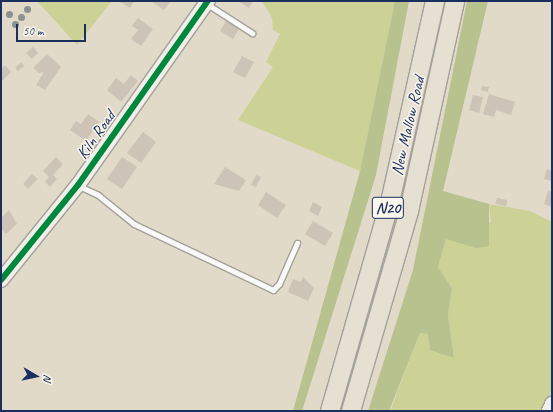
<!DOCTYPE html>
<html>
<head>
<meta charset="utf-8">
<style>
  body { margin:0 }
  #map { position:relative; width:553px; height:412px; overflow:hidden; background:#e2dac8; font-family:Caveat,sans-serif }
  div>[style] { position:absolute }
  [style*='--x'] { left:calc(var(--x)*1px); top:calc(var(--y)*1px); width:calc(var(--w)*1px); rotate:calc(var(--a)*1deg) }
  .green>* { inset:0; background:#ccd196 }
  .forest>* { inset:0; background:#b7c28f }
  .building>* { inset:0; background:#cdc3b6 }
  .roads { filter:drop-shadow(1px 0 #a2a09b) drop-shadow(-1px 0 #a2a09b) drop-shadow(0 1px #a2a09b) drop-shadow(0 -1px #a2a09b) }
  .lane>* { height:5px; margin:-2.5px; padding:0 2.5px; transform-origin:2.5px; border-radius:2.5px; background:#fbf9f7 }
  .secondary>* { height:14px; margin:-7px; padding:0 7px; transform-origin:7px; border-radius:7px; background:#f2efe8 }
  .highway>* { height:18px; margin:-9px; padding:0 9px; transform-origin:9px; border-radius:9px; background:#e5e0d2 }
  .cycleway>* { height:6px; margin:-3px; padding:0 3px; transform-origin:3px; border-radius:3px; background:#00873e }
  .trees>* { width:7px; height:7px; margin:-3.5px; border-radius:50%; background:#8b9190 }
  span { translate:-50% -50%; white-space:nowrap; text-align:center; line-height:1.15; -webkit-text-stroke:3px #fbf7ec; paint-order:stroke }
  .shield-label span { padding:1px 3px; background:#fbf7ec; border:1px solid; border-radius:3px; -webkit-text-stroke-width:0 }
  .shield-label { font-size:16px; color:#1b2f5e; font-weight:700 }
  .street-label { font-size:17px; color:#1b2f5e }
  .frame { position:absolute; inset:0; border:2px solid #1b2f5e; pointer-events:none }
  .north { position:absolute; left:16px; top:356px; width:40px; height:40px; -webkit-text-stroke:3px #fbf7ec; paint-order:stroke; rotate:99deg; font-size:11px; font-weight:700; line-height:16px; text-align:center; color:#1b2f5e }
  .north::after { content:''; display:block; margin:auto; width:14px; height:18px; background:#1b2f5e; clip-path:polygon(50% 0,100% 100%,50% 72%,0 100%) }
  .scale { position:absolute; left:16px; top:24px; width:70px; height:18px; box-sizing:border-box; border:2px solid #1b2f5e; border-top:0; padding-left:5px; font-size:12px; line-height:14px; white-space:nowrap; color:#1b2f5e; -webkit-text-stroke:3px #fbf7ec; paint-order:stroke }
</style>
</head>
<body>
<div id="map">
  <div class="green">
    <div style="clip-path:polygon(37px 1px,112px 1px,77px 45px)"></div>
    <div style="clip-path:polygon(262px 1px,395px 1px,360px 171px,238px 120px,273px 67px,266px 62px,280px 34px,273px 30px,272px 18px)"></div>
    <div style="clip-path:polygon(489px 204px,530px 211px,552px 222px,552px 388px,544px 411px,390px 411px,420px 333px,429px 334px,430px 350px,454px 357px,448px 315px,452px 288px,438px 267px,446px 239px,491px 222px)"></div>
  </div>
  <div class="forest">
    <div style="clip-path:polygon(395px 1px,409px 1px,376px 175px,302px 411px,293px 411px,360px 171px)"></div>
    <div style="clip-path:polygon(467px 1px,488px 1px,443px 191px,489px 204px,489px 246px,476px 248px,446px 239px,438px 267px,452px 288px,448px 315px,454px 358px,430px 350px,428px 334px,420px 333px,389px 411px,368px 411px,413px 270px)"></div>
  </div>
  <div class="building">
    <div style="clip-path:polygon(119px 1px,134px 1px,130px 8px)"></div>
    <div style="clip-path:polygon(151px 1px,171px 1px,164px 10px)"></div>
    <div style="clip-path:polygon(238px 1px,253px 1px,249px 8px)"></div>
    <div style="clip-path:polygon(138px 18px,153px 29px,141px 46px,131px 39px,138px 30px,132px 26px)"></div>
    <div style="clip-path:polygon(226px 21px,239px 29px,233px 39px,220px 31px)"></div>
    <div style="clip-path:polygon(33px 47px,38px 53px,32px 59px,26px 53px)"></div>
    <div style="clip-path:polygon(47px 54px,61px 67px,45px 90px,36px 85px,44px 72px,39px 73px,33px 68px)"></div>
    <div style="clip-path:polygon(242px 56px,254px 62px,245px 78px,233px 72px)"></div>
    <div style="clip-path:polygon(21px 62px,24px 66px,18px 71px,15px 68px)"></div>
    <div style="clip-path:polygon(5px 65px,11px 72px,1px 82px,1px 69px)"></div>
    <div style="clip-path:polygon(131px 75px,138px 81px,121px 102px,107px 90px,116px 78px,124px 84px)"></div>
    <div style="clip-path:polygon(482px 86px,489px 87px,488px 92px,481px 90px)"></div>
    <div style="clip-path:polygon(489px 94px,515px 102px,511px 115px,496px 110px,494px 117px,483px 114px)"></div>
    <div style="clip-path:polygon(473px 95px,483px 97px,479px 113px,469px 110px)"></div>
    <div style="clip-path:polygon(88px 114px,99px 122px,86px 141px,70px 130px,76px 121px,81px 124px)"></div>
    <div style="clip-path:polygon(143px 132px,156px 142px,141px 163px,127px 153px)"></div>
    <div style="clip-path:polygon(56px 157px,63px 164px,53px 175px,57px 179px,50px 187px,45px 182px,49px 177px,43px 171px)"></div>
    <div style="clip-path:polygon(122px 157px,137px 167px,122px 189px,107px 179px)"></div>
    <div style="clip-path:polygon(225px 167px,246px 180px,239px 191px,214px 184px)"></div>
    <div style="clip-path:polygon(547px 169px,552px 171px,552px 181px,544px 179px)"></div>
    <div style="clip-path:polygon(32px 174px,38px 179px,28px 189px,23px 184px)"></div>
    <div style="clip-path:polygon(256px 175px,261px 177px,256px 187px,251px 185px)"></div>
    <div style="clip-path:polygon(548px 191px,552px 192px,552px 207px,544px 204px)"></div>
    <div style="clip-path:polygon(266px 192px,286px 205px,277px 218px,258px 205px)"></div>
    <div style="clip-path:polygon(497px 198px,507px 200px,506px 206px,495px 204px)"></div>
    <div style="clip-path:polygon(313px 202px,322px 207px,318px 216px,309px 211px)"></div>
    <div style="clip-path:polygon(9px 210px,17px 224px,6px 234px,1px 228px,1px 218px)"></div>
    <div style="clip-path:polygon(313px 221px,333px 233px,325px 246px,305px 234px)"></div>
    <div style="clip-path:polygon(303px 277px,314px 288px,308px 301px,288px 292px,293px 279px,301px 282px)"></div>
  </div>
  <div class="roads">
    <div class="lane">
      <div style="--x:207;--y:4;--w:54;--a:32.8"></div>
      <div style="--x:79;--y:186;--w:21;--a:25"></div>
      <div style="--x:98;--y:195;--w:46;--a:38.9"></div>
      <div style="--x:134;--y:224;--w:154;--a:25.4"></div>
      <div style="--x:273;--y:290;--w:8;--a:-45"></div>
      <div style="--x:279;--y:284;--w:45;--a:-66.3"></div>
    </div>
    <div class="secondary">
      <div style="--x:1;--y:280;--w:122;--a:-51"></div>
      <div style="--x:78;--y:185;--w:225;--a:-54.8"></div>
      <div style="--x:549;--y:411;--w:8;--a:-67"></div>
    </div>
    <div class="highway">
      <div style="--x:330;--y:411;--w:222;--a:-74"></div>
      <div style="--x:391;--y:198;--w:202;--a:-77.4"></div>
      <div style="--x:351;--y:411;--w:208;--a:-73.8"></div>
      <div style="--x:409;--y:211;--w:215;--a:-77.6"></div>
    </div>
  </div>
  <div class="cycleway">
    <div style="--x:1;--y:280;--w:122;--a:-51"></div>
    <div style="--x:78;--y:185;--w:225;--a:-54.8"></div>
  </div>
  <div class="trees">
    <div style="left:27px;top:9px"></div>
    <div style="left:9px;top:14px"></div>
    <div style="left:21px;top:17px"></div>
    <div style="left:15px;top:24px"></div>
  </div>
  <div class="shield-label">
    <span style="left:388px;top:208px">N20</span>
  </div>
  <div class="street-label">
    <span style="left:408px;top:126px;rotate:-77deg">New Mallow Road</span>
    <span style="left:96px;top:135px;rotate:-55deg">Kiln Road</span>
  </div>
  <div class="frame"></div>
  <div class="north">N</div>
  <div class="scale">50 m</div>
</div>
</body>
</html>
